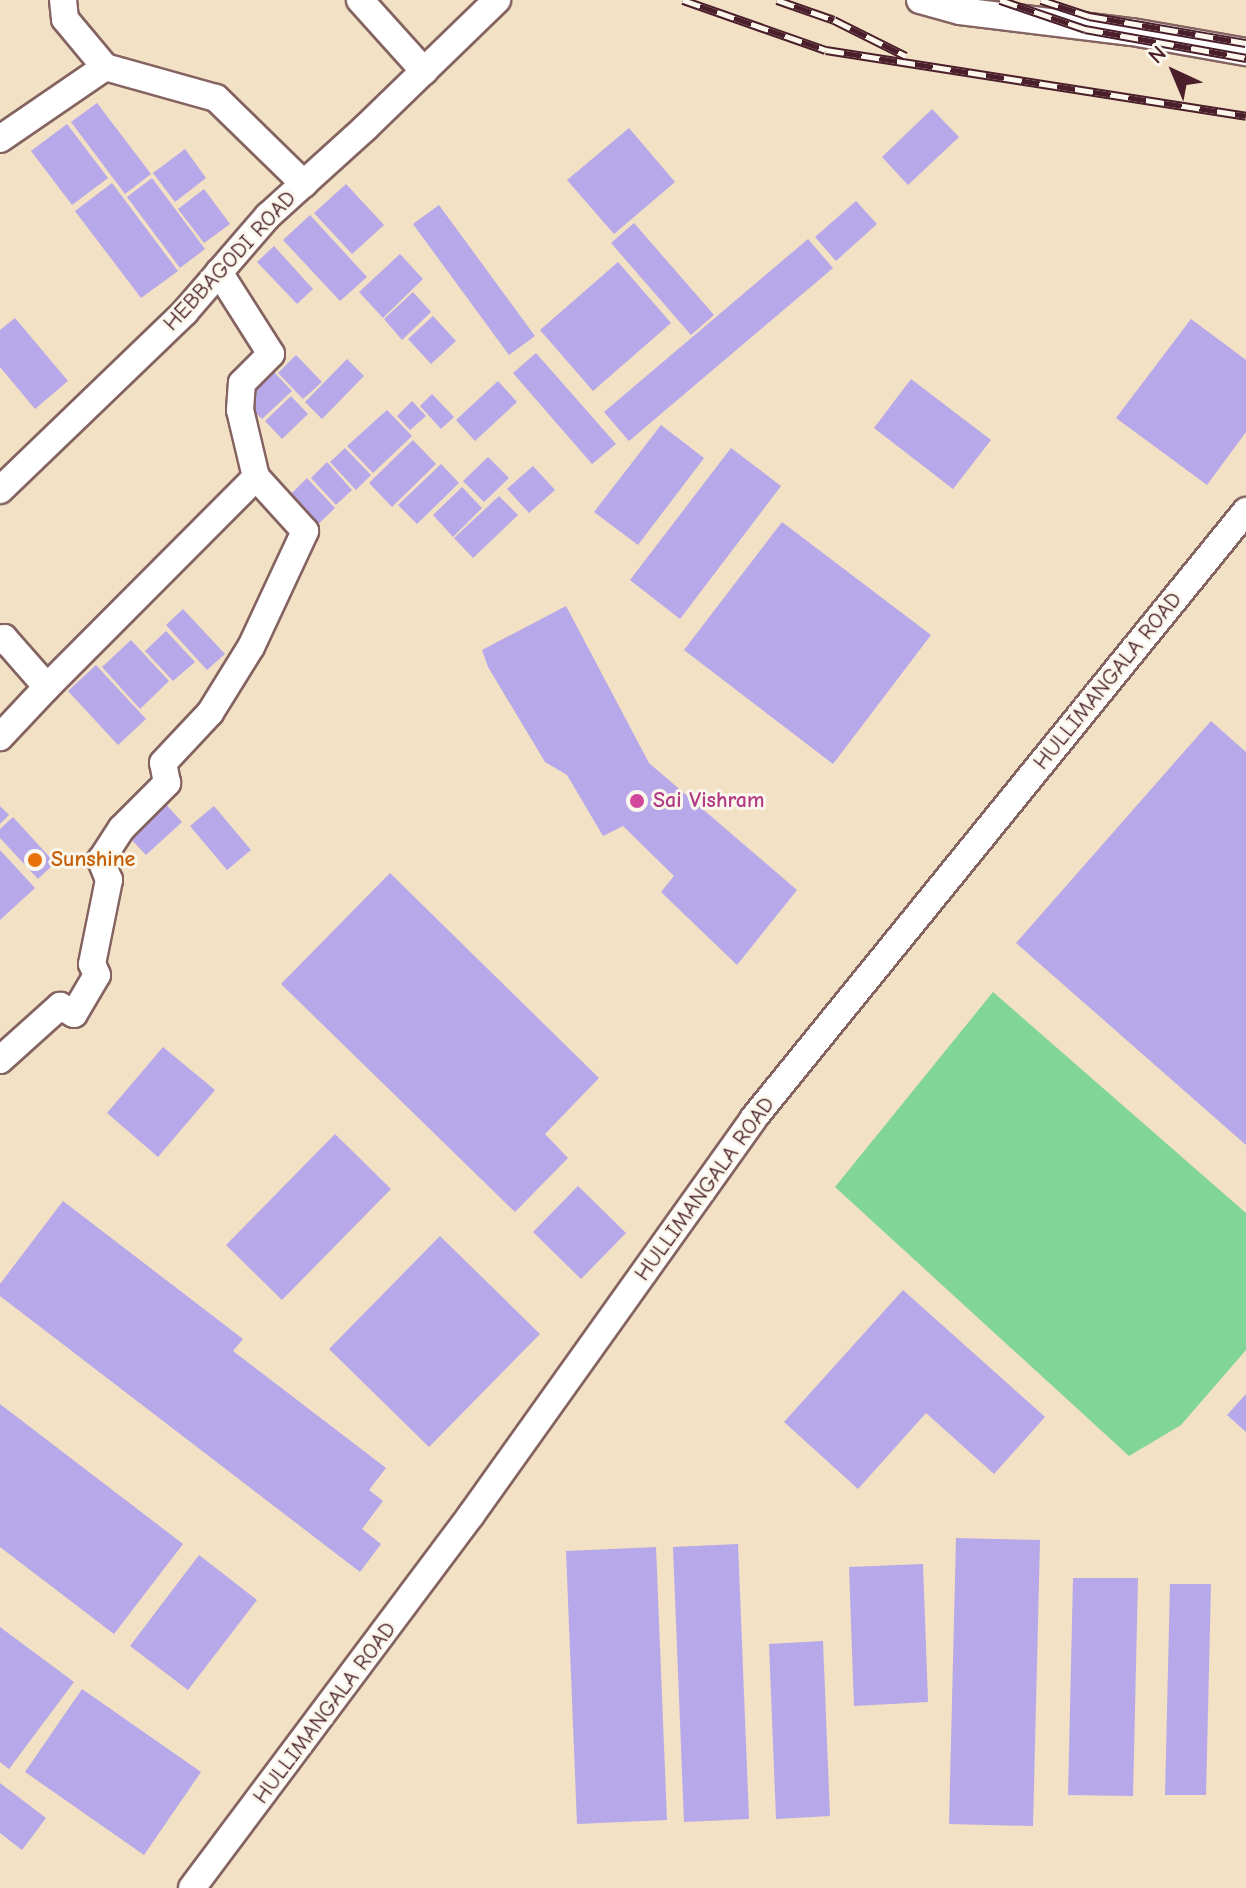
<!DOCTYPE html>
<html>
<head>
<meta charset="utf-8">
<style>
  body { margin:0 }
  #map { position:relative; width:1246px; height:1888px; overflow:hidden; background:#f2e1c4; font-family:"Comic Neue",sans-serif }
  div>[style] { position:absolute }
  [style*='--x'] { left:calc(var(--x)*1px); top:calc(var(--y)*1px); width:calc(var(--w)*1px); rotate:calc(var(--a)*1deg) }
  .green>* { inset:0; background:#81d598 }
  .building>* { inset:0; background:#b7a8e9 }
  .roads { filter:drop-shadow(2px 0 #856361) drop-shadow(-2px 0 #856361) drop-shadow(0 2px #856361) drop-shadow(0 -2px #856361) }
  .minor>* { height:26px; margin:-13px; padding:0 13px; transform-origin:13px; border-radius:13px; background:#fff }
  .rail>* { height:9px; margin-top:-4.5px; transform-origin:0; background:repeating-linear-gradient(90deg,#fbf7ec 0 18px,#4a1f2b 0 36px); box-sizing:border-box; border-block:2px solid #4a1f2b }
  .dots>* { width:22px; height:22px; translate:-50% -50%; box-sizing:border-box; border:4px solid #fbf7ec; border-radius:50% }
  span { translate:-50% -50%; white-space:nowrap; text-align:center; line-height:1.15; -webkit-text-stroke:6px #fbf7ec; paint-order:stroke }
  .street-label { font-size:22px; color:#4a1f2b }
  .hotel-label { font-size:22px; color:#b23c85; font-weight:700 }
  .left { translate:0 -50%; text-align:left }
  .food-label { font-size:22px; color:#c56008; font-weight:700 }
  .north { position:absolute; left:1134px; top:32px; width:80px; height:80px; -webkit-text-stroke:6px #fbf7ec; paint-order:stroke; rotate:316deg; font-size:22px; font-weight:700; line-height:32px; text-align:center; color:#4a1f2b }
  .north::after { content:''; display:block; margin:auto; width:28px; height:36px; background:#4a1f2b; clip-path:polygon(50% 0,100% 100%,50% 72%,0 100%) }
</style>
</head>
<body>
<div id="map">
  <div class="green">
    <div style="clip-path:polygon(993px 992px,1246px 1213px,1246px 1350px,1181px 1425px,1129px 1456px,835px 1187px)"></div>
  </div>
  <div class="building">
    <div style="clip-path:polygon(97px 103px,151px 174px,125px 194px,71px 122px)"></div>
    <div style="clip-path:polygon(932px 109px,959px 137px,908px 185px,882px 157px)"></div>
    <div style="clip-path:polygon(67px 124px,108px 178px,72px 205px,31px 151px)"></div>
    <div style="clip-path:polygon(629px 128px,675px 182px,614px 234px,567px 180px)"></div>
    <div style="clip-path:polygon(185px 149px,206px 178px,175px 202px,153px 173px)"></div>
    <div style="clip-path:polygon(152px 178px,205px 249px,180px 268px,127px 197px)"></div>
    <div style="clip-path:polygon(112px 183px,178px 271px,141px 298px,75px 211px)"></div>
    <div style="clip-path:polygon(346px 184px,384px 225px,352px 254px,314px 213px)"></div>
    <div style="clip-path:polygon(204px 189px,230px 224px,204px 243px,178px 209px)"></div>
    <div style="clip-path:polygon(856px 201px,877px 224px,836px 261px,815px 237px)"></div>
    <div style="clip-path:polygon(439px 205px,535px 336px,509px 355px,413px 224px)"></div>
    <div style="clip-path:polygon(310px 215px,367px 277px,340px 301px,283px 240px)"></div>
    <div style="clip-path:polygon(634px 223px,714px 315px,691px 335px,611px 243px)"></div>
    <div style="clip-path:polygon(808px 239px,833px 268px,629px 441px,604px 412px)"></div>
    <div style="clip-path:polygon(274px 246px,313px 289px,297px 304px,257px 262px)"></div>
    <div style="clip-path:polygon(400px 254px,423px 279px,383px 318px,359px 292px)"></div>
    <div style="clip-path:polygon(618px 262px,671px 323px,593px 391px,540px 330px)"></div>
    <div style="clip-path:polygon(413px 292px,431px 312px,402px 340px,384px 319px)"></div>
    <div style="clip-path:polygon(433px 316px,456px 341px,431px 364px,408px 339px)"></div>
    <div style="clip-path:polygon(15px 318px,68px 381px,35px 409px,0 367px,0 330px)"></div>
    <div style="clip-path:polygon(1191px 319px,1246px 360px,1246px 432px,1207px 485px,1116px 418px)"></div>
    <div style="clip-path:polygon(536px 353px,616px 444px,592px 464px,513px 373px)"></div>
    <div style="clip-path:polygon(296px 355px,322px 382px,303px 399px,278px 373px)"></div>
    <div style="clip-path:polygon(347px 359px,364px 376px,322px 419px,305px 402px)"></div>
    <div style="clip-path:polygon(273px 371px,292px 391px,262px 419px,242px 400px)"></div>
    <div style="clip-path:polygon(911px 379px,991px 440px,953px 489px,874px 428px)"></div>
    <div style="clip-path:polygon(498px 381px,517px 402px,475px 441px,456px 420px)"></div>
    <div style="clip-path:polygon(432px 394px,454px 417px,441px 429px,420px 406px)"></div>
    <div style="clip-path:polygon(291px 396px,308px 414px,282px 439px,265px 421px)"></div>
    <div style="clip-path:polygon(412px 401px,426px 416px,410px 430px,397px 416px)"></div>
    <div style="clip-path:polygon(387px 410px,412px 436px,373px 473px,347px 446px)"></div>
    <div style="clip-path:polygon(661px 425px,704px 458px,638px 545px,594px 512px)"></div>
    <div style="clip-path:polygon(413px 440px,436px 464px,392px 507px,369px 483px)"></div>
    <div style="clip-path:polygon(345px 448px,371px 475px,356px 490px,330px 462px)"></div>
    <div style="clip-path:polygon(731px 448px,781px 486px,680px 619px,630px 580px)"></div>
    <div style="clip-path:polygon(488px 457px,509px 478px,484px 502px,463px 481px)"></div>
    <div style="clip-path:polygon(327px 462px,352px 490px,336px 505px,311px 478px)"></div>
    <div style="clip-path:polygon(441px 464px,459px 483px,417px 524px,398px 505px)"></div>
    <div style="clip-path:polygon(533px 466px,555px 490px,529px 513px,507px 489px)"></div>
    <div style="clip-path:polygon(307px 478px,335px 508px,312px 530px,284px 501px)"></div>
    <div style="clip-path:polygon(462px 487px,482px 508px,453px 537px,433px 515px)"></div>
    <div style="clip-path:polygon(499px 496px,518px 515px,473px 558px,454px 538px)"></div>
    <div style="clip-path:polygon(782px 522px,931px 635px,833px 764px,684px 650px)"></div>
    <div style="clip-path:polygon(566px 606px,649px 763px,797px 890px,737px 965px,661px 892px,674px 876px,623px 826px,603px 836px,567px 775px,545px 762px,488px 667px,482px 650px)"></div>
    <div style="clip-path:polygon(183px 609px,225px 654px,207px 670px,166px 625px)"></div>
    <div style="clip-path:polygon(166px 631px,195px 662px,173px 681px,145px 651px)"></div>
    <div style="clip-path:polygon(131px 640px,169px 681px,140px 709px,102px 667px)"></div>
    <div style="clip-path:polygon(96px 665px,146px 719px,118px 745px,68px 691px)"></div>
    <div style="clip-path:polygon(1211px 721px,1246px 752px,1246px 1145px,1016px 943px)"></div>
    <div style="clip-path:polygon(162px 800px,182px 822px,146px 855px,126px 834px)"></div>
    <div style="clip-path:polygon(0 806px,9px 815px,0 824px)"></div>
    <div style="clip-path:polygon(214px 806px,251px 850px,227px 870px,190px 826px)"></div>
    <div style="clip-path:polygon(13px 817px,55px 863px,38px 879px,0 838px,0 829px)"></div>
    <div style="clip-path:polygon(0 850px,35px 888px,0 920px)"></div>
    <div style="clip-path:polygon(390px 873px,599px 1078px,545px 1134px,568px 1158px,515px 1212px,281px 984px)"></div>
    <div style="clip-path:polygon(163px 1047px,215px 1090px,158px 1157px,107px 1113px)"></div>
    <div style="clip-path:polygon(335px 1134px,391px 1189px,282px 1300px,226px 1245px)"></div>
    <div style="clip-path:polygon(578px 1186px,626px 1233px,581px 1279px,533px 1232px)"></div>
    <div style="clip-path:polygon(63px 1201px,243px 1339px,233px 1351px,386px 1468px,369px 1490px,383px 1501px,362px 1529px,381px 1544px,360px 1572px,0 1296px,0 1284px)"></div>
    <div style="clip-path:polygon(440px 1236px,540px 1334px,429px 1447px,329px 1349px)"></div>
    <div style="clip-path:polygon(903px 1290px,1045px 1417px,994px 1474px,926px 1413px,858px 1489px,784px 1422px)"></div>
    <div style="clip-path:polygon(1246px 1394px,1246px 1432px,1227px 1415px)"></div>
    <div style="clip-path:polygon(0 1404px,183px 1544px,114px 1634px,0 1547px)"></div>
    <div style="clip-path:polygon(956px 1538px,1040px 1540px,1033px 1826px,949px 1824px)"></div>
    <div style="clip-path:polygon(738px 1544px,749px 1819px,684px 1822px,673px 1547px)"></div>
    <div style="clip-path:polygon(656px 1547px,667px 1820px,577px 1824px,566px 1551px)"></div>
    <div style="clip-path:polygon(199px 1555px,257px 1600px,188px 1690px,130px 1646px)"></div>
    <div style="clip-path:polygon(923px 1564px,928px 1702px,854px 1706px,849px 1567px)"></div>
    <div style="clip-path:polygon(1073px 1578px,1138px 1578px,1133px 1796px,1068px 1795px)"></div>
    <div style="clip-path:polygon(1170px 1584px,1211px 1584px,1206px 1795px,1165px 1795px)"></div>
    <div style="clip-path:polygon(0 1627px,74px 1682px,9px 1769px,0 1762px)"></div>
    <div style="clip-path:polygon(823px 1641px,830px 1816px,776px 1819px,769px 1644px)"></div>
    <div style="clip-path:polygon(82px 1689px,201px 1772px,144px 1855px,25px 1772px)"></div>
    <div style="clip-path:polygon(0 1783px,46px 1818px,22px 1850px,0 1833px)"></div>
  </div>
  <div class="roads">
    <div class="minor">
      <div style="--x:63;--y:0;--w:19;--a:84"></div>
      <div style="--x:65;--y:19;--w:62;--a:50.2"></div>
      <div style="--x:360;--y:0;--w:96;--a:48"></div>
      <div style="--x:920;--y:0;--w:41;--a:15.4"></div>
      <div style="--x:960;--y:11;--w:173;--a:7"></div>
      <div style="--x:1132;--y:32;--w:116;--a:10"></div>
      <div style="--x:0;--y:139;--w:127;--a:-34.4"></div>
      <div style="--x:105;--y:67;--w:115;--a:15.6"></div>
      <div style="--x:216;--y:98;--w:123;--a:44.3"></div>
      <div style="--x:0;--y:490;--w:257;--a:-43.9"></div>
      <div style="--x:185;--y:312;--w:127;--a:-49.2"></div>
      <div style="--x:268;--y:216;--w:131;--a:-42.2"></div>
      <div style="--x:365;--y:128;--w:184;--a:-44.1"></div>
      <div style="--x:0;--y:641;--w:5;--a:-37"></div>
      <div style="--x:4;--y:638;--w:65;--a:48.7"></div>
      <div style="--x:47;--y:687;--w:69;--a:133.2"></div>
      <div style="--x:47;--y:687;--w:296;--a:-45.1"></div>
      <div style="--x:0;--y:1060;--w:81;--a:-42"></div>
      <div style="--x:60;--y:1006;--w:16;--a:30"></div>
      <div style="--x:74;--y:1014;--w:45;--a:-59.5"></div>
      <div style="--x:97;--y:975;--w:12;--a:-114"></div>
      <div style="--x:92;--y:964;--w:86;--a:-78.6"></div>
      <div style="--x:109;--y:880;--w:22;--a:-112"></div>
      <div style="--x:101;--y:860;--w:38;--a:-57"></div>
      <div style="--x:122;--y:828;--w:64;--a:-45"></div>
      <div style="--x:167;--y:783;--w:20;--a:-101"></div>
      <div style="--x:163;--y:763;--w:69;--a:-46.8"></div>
      <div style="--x:210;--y:713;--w:78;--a:-58.2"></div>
      <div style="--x:251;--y:647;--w:128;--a:-65"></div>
      <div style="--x:305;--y:531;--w:73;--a:-132.2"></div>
      <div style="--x:256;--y:477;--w:69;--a:-103.4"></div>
      <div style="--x:240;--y:410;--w:27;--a:-86"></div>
      <div style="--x:242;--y:383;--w:41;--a:-45"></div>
      <div style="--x:271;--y:354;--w:97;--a:-122.4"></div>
      <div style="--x:192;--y:1888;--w:466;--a:-53.2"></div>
      <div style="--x:471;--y:1515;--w:486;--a:-54.5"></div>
      <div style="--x:753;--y:1119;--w:783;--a:-50.96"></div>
    </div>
  </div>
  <div class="rail">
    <div style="--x:683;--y:0;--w:151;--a:19.3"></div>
    <div style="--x:826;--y:50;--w:425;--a:8.9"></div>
    <div style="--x:777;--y:0;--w:60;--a:19.3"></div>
    <div style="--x:834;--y:20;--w:80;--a:26.6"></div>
    <div style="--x:1000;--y:0;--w:90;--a:18.8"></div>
    <div style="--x:1085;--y:29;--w:164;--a:10.2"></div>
    <div style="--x:1041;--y:0;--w:51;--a:18.4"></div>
    <div style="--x:1089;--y:16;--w:159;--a:9.8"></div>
  </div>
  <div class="dots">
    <div style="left:637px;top:801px;background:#d1479c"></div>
    <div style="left:35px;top:860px;background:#e8710a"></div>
  </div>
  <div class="street-label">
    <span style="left:230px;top:261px;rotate:-47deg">HEBBAGODI ROAD</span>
    <span style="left:1108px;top:681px;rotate:-51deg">HULLIMANGALA ROAD</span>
    <span style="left:705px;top:1189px;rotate:-54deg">HULLIMANGALA ROAD</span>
    <span style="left:325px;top:1713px;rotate:-53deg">HULLIMANGALA ROAD</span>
  </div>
  <div class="hotel-label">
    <span class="left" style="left:653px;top:801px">Sai Vishram</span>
  </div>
  <div class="food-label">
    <span class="left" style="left:51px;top:860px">Sunshine</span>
  </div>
  <div class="north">N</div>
</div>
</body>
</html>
